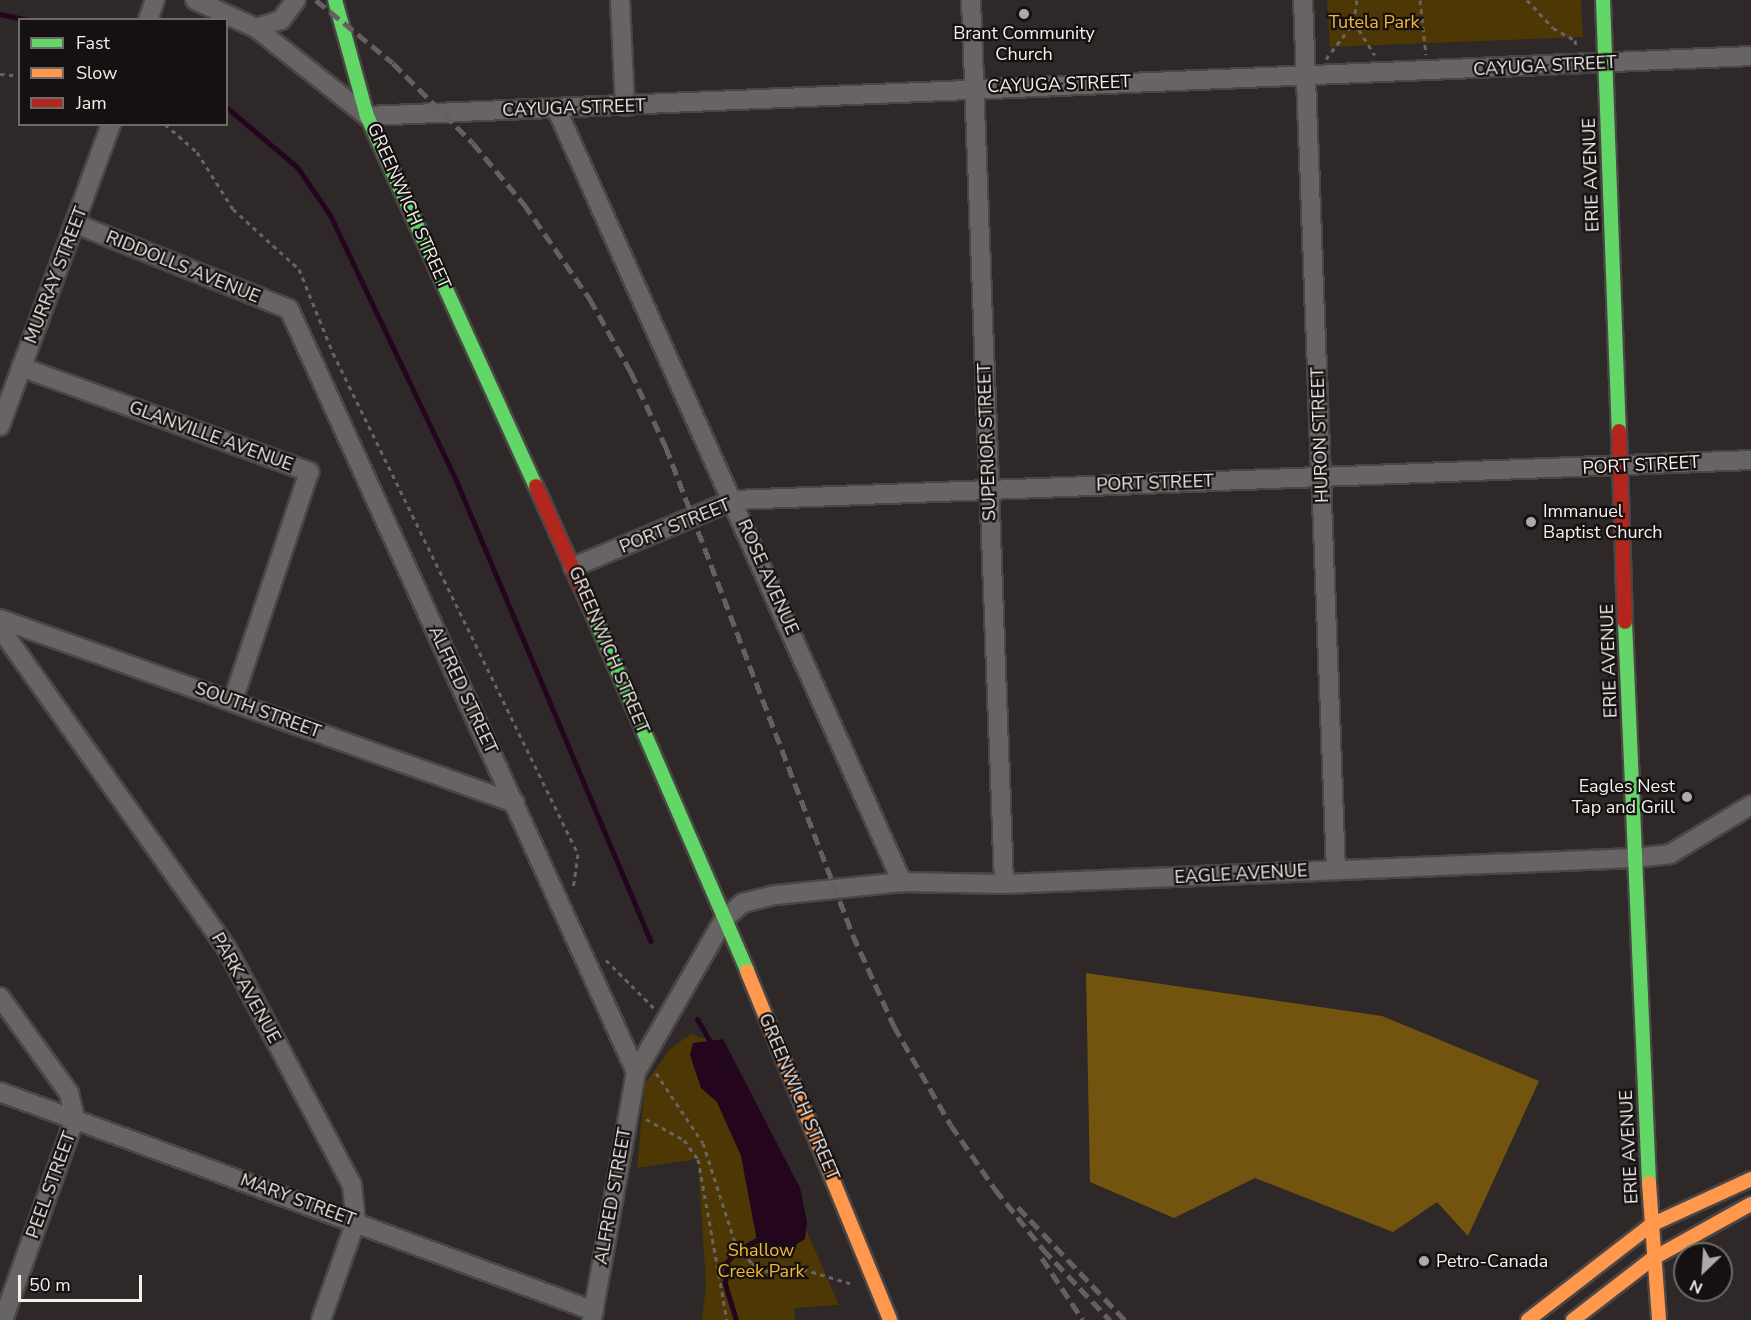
<!DOCTYPE html>
<html>
<head>
<meta charset="utf-8">
<style>
  body { margin:0 }
  #map { position:relative; width:1751px; height:1320px; overflow:hidden; background:#2e2928; font-family:"Nunito Sans",sans-serif }
  div>[style] { position:absolute }
  [style*='--x'] { left:calc(var(--x)*1px); top:calc(var(--y)*1px); width:calc(var(--w)*1px); rotate:calc(var(--a)*1deg) }
  .green>* { inset:0; background:#4c3705 }
  .forest>* { inset:0; background:#73540e }
  .water>* { inset:0; background:#23051e }
  .stream>* { height:5px; margin:-2.5px; padding:0 2.5px; transform-origin:2.5px; border-radius:2.5px; background:#23051e }
  .path>* { height:3px; margin-top:-1.5px; transform-origin:0; background:repeating-linear-gradient(90deg,#676464 0 4.5px,transparent 0 9px) }
  .roads { filter:drop-shadow(2px 0 #4b4646) drop-shadow(-2px 0 #4b4646) drop-shadow(0 2px #4b4646) drop-shadow(0 -2px #4b4646) }
  .street>* { height:18px; margin:-9px; padding:0 9px; transform-origin:9px; border-radius:9px; background:#686463 }
  .fast>* { height:14px; margin:-7px; padding:0 7px; transform-origin:7px; border-radius:7px; background:#63d668 }
  .slow>* { height:14px; margin:-7px; padding:0 7px; transform-origin:7px; border-radius:7px; background:#ff974d }
  .jam>* { height:14px; margin:-7px; padding:0 7px; transform-origin:7px; border-radius:7px; background:#b3261e }
  .rail>* { height:4.5px; margin-top:-2.25px; transform-origin:0; background:repeating-linear-gradient(90deg,#65605f 0 12px,transparent 0 18px) }
  .dots>* { width:16px; height:16px; translate:-50% -50%; box-sizing:border-box; border:3px solid #151110; border-radius:50% }
  span { translate:-50% -50%; white-space:nowrap; text-align:center; line-height:1.15; -webkit-text-stroke:4.5px #151110; paint-order:stroke }
  .park-label { font-size:18px; color:#f5b836 }
  .poi-label { font-size:18px; color:#f5efee }
  .left { translate:0 -50%; text-align:left }
  .right { translate:-100% -50%; text-align:right }
  .street-label { font-size:18px; color:#f5efee }
  .legend { position:absolute; left:18px; top:18px; width:210px; height:108px; box-sizing:border-box; background:#151110; border:2px solid #6f6a69; margin:0; padding:8px 10px; list-style:none; font-size:18px; color:#f5efee }
  .legend li { display:flex; align-items:center; gap:12px; height:30px }
  .legend b { width:30px; border:2px solid #6f6a69 }
  .north { position:absolute; left:1673px; top:1242px; width:60px; height:60px; box-sizing:border-box; background:#151110; border:2px solid #6f6a69; border-radius:50%; rotate:205deg; font-size:16px; font-weight:700; line-height:24px; text-align:center; color:#f5efee }
  .north::after { content:''; display:block; margin:auto; width:21px; height:27px; background:#afaaa9; clip-path:polygon(50% 0,100% 100%,50% 72%,0 100%) }
  .scale { position:absolute; left:18px; top:1275px; width:124px; height:27px; box-sizing:border-box; border:3px solid #f5efee; border-top:0; padding-left:8px; font-size:18px; line-height:21px; white-space:nowrap; color:#f5efee; -webkit-text-stroke:4px #151110; paint-order:stroke }
</style>
</head>
<body>
<div id="map">
  <div class="green">
    <div style="clip-path:polygon(1327px 0,1581px 0,1583px 37px,1330px 47px)"></div>
    <div style="clip-path:polygon(691px 1034px,708px 1040px,723px 1039px,839px 1305px,794px 1308px,795px 1320px,702px 1320px,706px 1285px,698px 1159px,637px 1168px,645px 1084px,670px 1049px)"></div>
  </div>
  <div class="forest">
    <div style="clip-path:polygon(1086px 973px,1382px 1016px,1539px 1081px,1468px 1236px,1437px 1202px,1393px 1232px,1255px 1178px,1174px 1218px,1090px 1182px)"></div>
  </div>
  <div class="water">
    <div style="clip-path:polygon(723px 1039px,800px 1188px,807px 1222px,805px 1239px,775px 1258px,760px 1257px,741px 1156px,717px 1102px,701px 1088px,690px 1055px,693px 1043px)"></div>
  </div>
  <div class="stream">
    <div style="--x:0;--y:14;--w:30;--a:12"></div>
    <div style="--x:226;--y:107;--w:93;--a:40.2"></div>
    <div style="--x:297;--y:167;--w:58;--a:55.5"></div>
    <div style="--x:330;--y:215;--w:297;--a:64.6"></div>
    <div style="--x:457;--y:483;--w:497;--a:67.1"></div>
    <div style="--x:697;--y:1019;--w:28;--a:60"></div>
    <div style="--x:736;--y:1320;--w:39;--a:-107"></div>
    <div style="--x:725;--y:1283;--w:21;--a:-85"></div>
    <div style="--x:727;--y:1262;--w:13;--a:-51"></div>
    <div style="--x:735;--y:1252;--w:31;--a:-29"></div>
  </div>
  <div class="path">
    <div style="--x:1357;--y:0;--w:22;--a:98"></div>
    <div style="--x:1354;--y:22;--w:39;--a:58"></div>
    <div style="--x:1420;--y:0;--w:55;--a:83.8"></div>
    <div style="--x:1527;--y:0;--w:38;--a:47"></div>
    <div style="--x:1553;--y:28;--w:25;--a:29"></div>
    <div style="--x:1575;--y:40;--w:7;--a:82"></div>
    <div style="--x:1326;--y:59;--w:46;--a:-52.9"></div>
    <div style="--x:0;--y:74;--w:20;--a:6"></div>
    <div style="--x:165;--y:124;--w:43;--a:41.2"></div>
    <div style="--x:197;--y:152;--w:67;--a:57.7"></div>
    <div style="--x:233;--y:209;--w:89;--a:42.3"></div>
    <div style="--x:299;--y:269;--w:91;--a:68"></div>
    <div style="--x:333;--y:353;--w:558;--a:63.94"></div>
    <div style="--x:578;--y:854;--w:36;--a:98"></div>
    <div style="--x:606;--y:960;--w:68;--a:45"></div>
    <div style="--x:656;--y:1073;--w:84;--a:56.1"></div>
    <div style="--x:703;--y:1143;--w:108;--a:72.2"></div>
    <div style="--x:736;--y:1246;--w:23;--a:47"></div>
    <div style="--x:752;--y:1263;--w:15;--a:32"></div>
    <div style="--x:765;--y:1271;--w:38;--a:-3"></div>
    <div style="--x:803;--y:1269;--w:51;--a:17"></div>
    <div style="--x:646;--y:1119;--w:43;--a:28.9"></div>
    <div style="--x:684;--y:1140;--w:24;--a:54"></div>
    <div style="--x:698;--y:1159;--w:164;--a:79.8"></div>
  </div>
  <div class="roads">
    <div class="street">
      <div style="--x:195;--y:0;--w:67;--a:24.7"></div>
      <div style="--x:256;--y:28;--w:142;--a:38.4"></div>
      <div style="--x:367;--y:116;--w:1385;--a:-2.48"></div>
      <div style="--x:620;--y:0;--w:106;--a:87.3"></div>
      <div style="--x:971;--y:0;--w:885;--a:87.86"></div>
      <div style="--x:1303;--y:0;--w:870;--a:87.83"></div>
      <div style="--x:148;--y:20;--w:21;--a:-71"></div>
      <div style="--x:256;--y:28;--w:26;--a:-18"></div>
      <div style="--x:281;--y:20;--w:25;--a:-53"></div>
      <div style="--x:557;--y:110;--w:846;--a:65.92"></div>
      <div style="--x:76;--y:224;--w:229;--a:21.8"></div>
      <div style="--x:289;--y:309;--w:838;--a:65.54"></div>
      <div style="--x:636;--y:1072;--w:252;--a:100.1"></div>
      <div style="--x:21;--y:367;--w:307;--a:20"></div>
      <div style="--x:309;--y:472;--w:241;--a:108.4"></div>
      <div style="--x:0;--y:426;--w:322;--a:-69.8"></div>
      <div style="--x:573;--y:567;--w:174;--a:-22.6"></div>
      <div style="--x:734;--y:500;--w:1018;--a:-2.25"></div>
      <div style="--x:0;--y:619;--w:547;--a:19.66"></div>
      <div style="--x:0;--y:628;--w:391;--a:54.7"></div>
      <div style="--x:226;--y:947;--w:269;--a:62.1"></div>
      <div style="--x:352;--y:1185;--w:36;--a:84"></div>
      <div style="--x:356;--y:1221;--w:105;--a:109.5"></div>
      <div style="--x:0;--y:997;--w:118;--a:54.3"></div>
      <div style="--x:69;--y:1093;--w:26;--a:77"></div>
      <div style="--x:75;--y:1118;--w:214;--a:109.6"></div>
      <div style="--x:636;--y:1072;--w:178;--a:-60"></div>
      <div style="--x:725;--y:918;--w:23;--a:-40"></div>
      <div style="--x:743;--y:903;--w:34;--a:-14"></div>
      <div style="--x:776;--y:895;--w:127;--a:-5.9"></div>
      <div style="--x:902;--y:882;--w:102;--a:1.1"></div>
      <div style="--x:1004;--y:884;--w:631;--a:-2.36"></div>
      <div style="--x:1634;--y:858;--w:36;--a:-6"></div>
      <div style="--x:1670;--y:854;--w:95;--a:-31.2"></div>
      <div style="--x:0;--y:1092;--w:633;--a:20.24"></div>
    </div>
    <div class="fast">
      <div style="--x:335;--y:0;--w:120;--a:74.6"></div>
      <div style="--x:367;--y:116;--w:407;--a:65.5"></div>
      <div style="--x:1603;--y:0;--w:431;--a:87.9"></div>
      <div style="--x:592;--y:612;--w:391;--a:66.6"></div>
      <div style="--x:1625;--y:622;--w:562;--a:87.55"></div>
    </div>
    <div class="slow">
      <div style="--x:747;--y:971;--w:377;--a:67.7"></div>
      <div style="--x:1649;--y:1183;--w:137;--a:85.8"></div>
      <div style="--x:1528;--y:1320;--w:155;--a:-37.7"></div>
      <div style="--x:1651;--y:1225;--w:110;--a:-24.7"></div>
      <div style="--x:1573;--y:1320;--w:100;--a:-37.7"></div>
      <div style="--x:1652;--y:1259;--w:113;--a:-29.1"></div>
    </div>
    <div class="jam">
      <div style="--x:1619;--y:431;--w:191;--a:88.2"></div>
      <div style="--x:536;--y:486;--w:138;--a:66"></div>
    </div>
  </div>
  <div class="rail">
    <div style="--x:316;--y:0;--w:99;--a:39.3"></div>
    <div style="--x:393;--y:63;--w:113;--a:45"></div>
    <div style="--x:473;--y:143;--w:80;--a:50.1"></div>
    <div style="--x:524;--y:204;--w:116;--a:55.2"></div>
    <div style="--x:590;--y:299;--w:84;--a:60.7"></div>
    <div style="--x:631;--y:372;--w:83;--a:65"></div>
    <div style="--x:666;--y:447;--w:523;--a:69.03"></div>
    <div style="--x:853;--y:935;--w:100;--a:65.7"></div>
    <div style="--x:894;--y:1026;--w:114;--a:60.1"></div>
    <div style="--x:951;--y:1125;--w:78;--a:55.5"></div>
    <div style="--x:995;--y:1189;--w:77;--a:51.3"></div>
    <div style="--x:1043;--y:1249;--w:98;--a:46.7"></div>
    <div style="--x:1018;--y:1207;--w:156;--a:46.6"></div>
    <div style="--x:1042;--y:1258;--w:74;--a:56.5"></div>
  </div>
  <div class="dots">
    <div style="left:1024px;top:14px;background:#afaaa9"></div>
    <div style="left:1531px;top:522px;background:#afaaa9"></div>
    <div style="left:1687px;top:797px;background:#afaaa9"></div>
    <div style="left:1424px;top:1261px;background:#afaaa9"></div>
  </div>
  <div class="park-label">
    <span style="left:1374px;top:22px">Tutela Park</span>
    <span style="left:761px;top:1261px">Shallow<br>Creek Park</span>
  </div>
  <div class="poi-label">
    <span style="left:1024px;top:44px">Brant Community<br>Church</span>
    <span class="left" style="left:1543px;top:522px">Immanuel<br>Baptist Church</span>
    <span class="right" style="left:1675px;top:797px">Eagles Nest<br>Tap and Grill</span>
    <span class="left" style="left:1436px;top:1261px">Petro-Canada</span>
  </div>
  <div class="street-label">
    <span style="left:1545px;top:66px;rotate:-3deg">CAYUGA STREET</span>
    <span style="left:1059px;top:84px;rotate:-2deg">CAYUGA STREET</span>
    <span style="left:574px;top:108px;rotate:-2deg">CAYUGA STREET</span>
    <span style="left:1591px;top:175px;rotate:-92deg">ERIE AVENUE</span>
    <span style="left:409px;top:206px;rotate:66deg">GREENWICH STREET</span>
    <span style="left:183px;top:267px;rotate:22deg">RIDDOLLS AVENUE</span>
    <span style="left:56px;top:275px;rotate:-69deg">MURRAY STREET</span>
    <span style="left:1320px;top:435px;rotate:-92deg">HURON STREET</span>
    <span style="left:211px;top:436px;rotate:20deg">GLANVILLE AVENUE</span>
    <span style="left:987px;top:442px;rotate:-92deg">SUPERIOR STREET</span>
    <span style="left:1641px;top:465px;rotate:-3deg">PORT STREET</span>
    <span style="left:1155px;top:483px;rotate:-2deg">PORT STREET</span>
    <span style="left:675px;top:526px;rotate:-22deg">PORT STREET</span>
    <span style="left:768px;top:577px;rotate:66deg">ROSE AVENUE</span>
    <span style="left:609px;top:650px;rotate:67deg">GREENWICH STREET</span>
    <span style="left:1609px;top:661px;rotate:-92deg">ERIE AVENUE</span>
    <span style="left:463px;top:690px;rotate:65deg">ALFRED STREET</span>
    <span style="left:258px;top:710px;rotate:20deg">SOUTH STREET</span>
    <span style="left:1241px;top:874px;rotate:-3deg">EAGLE AVENUE</span>
    <span style="left:246px;top:988px;rotate:61deg">PARK AVENUE</span>
    <span style="left:799px;top:1097px;rotate:67deg">GREENWICH STREET</span>
    <span style="left:1629px;top:1147px;rotate:-93deg">ERIE AVENUE</span>
    <span style="left:51px;top:1185px;rotate:-70deg">PEEL STREET</span>
    <span style="left:613px;top:1196px;rotate:-80deg">ALFRED STREET</span>
    <span style="left:298px;top:1200px;rotate:20deg">MARY STREET</span>
  </div>
  <ul class="legend">
  <li><b style="height:8px;background:#63d668"></b>Fast</li>
  <li><b style="height:8px;background:#ff974d"></b>Slow</li>
  <li><b style="height:8px;background:#b3261e"></b>Jam</li>
  </ul>
  <div class="north">N</div>
  <div class="scale">50 m</div>
</div>
</body>
</html>
